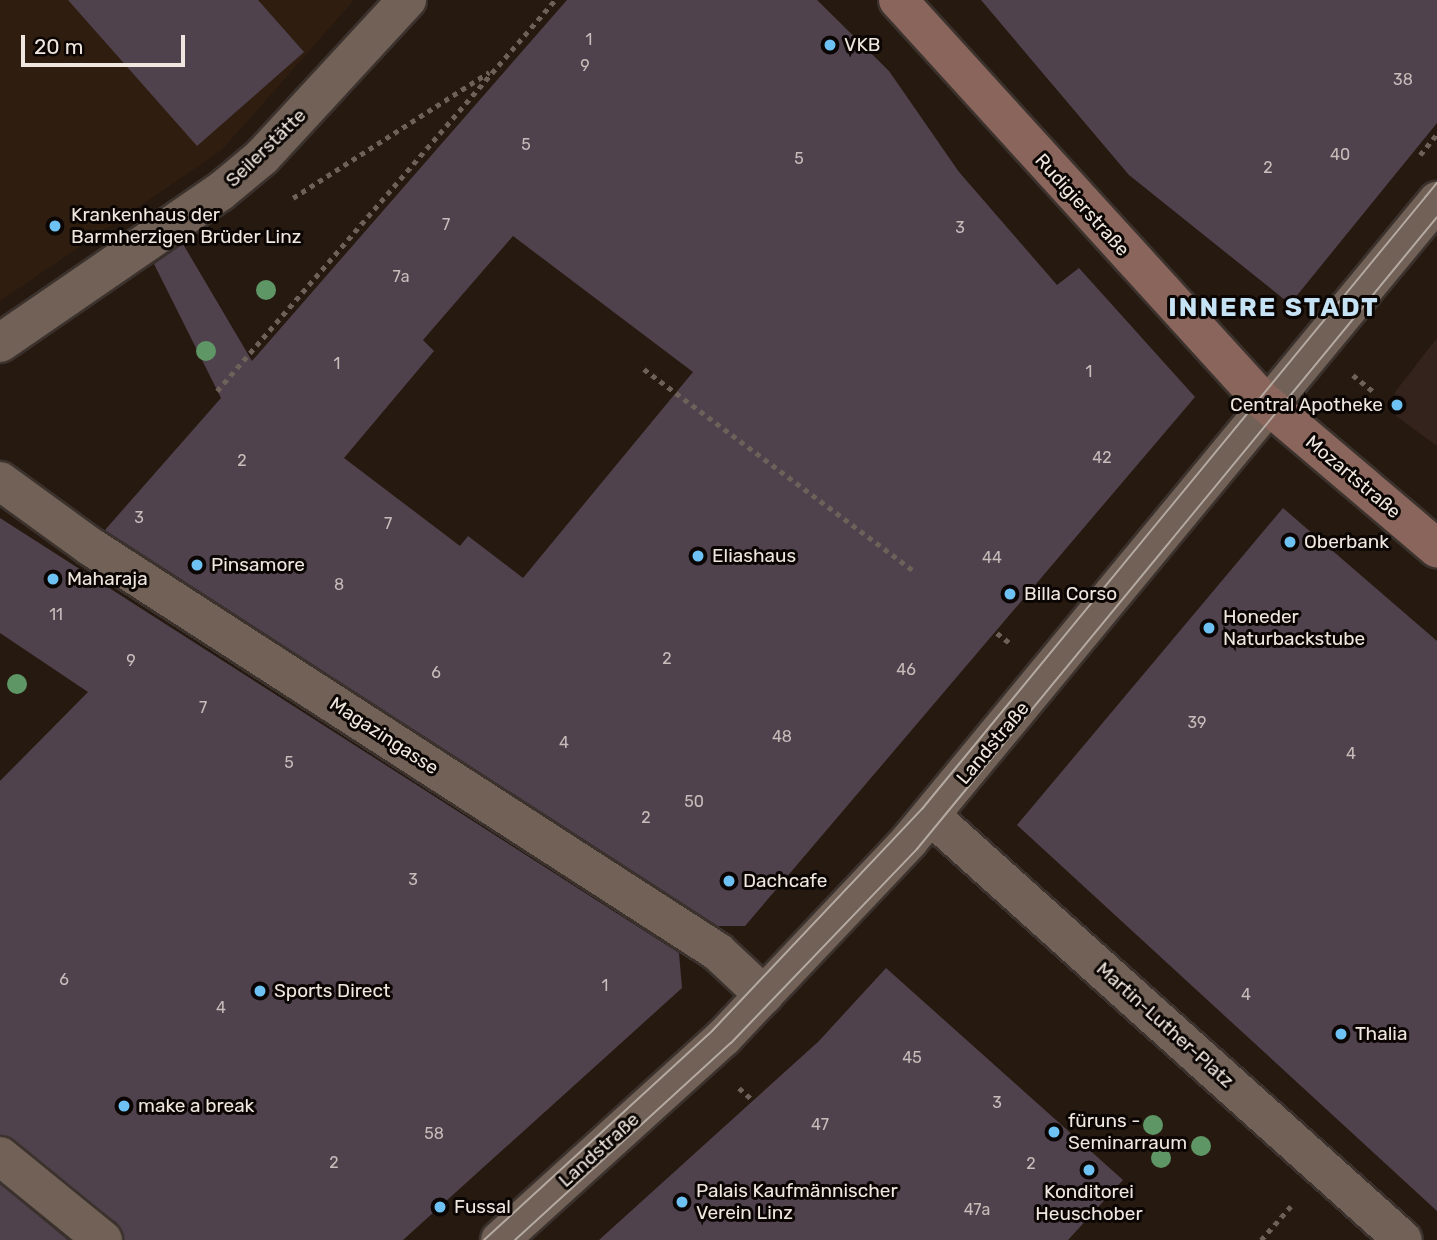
<!DOCTYPE html>
<html>
<head>
<meta charset="utf-8">
<style>
  body { margin:0 }
  #map { position:relative; width:1437px; height:1240px; overflow:hidden; background:#261910; font-family:Rubik,sans-serif }
  div>[style] { position:absolute }
  [style*='--x'] { left:calc(var(--x)*1px); top:calc(var(--y)*1px); width:calc(var(--w)*1px); rotate:calc(var(--a)*1deg) }
  .commercial>* { inset:0; background:#34231c }
  .built>* { inset:0; background:#2f1d10 }
  .building>* { inset:0; background:#50424d }
  .path>* { height:4.5px; margin-top:-2.25px; transform-origin:0; background:repeating-linear-gradient(90deg,#6d6159 0 5px,transparent 0 10px) }
  .roads { filter:drop-shadow(2px 0 #3b322d) drop-shadow(-2px 0 #3b322d) drop-shadow(0 2px #3b322d) drop-shadow(0 -2px #3b322d) }
  .street>* { height:38px; margin:-19px; padding:0 19px; transform-origin:19px; border-radius:19px; background:#716156 }
  .secondary>* { height:38px; margin:-19px; padding:0 19px; transform-origin:19px; border-radius:19px; background:#89655b }
  .tram>* { height:2px; margin:-1px; padding:0 1px; transform-origin:1px; border-radius:1px; background:#b4aaa2 }
  .trees>* { width:20px; height:20px; margin:-10px; border-radius:50%; background:#5f9666 }
  .dots>* { width:19px; height:19px; translate:-50% -50%; box-sizing:border-box; border:4px solid #0b0603; border-radius:50% }
  span { translate:-50% -50%; white-space:nowrap; text-align:center; line-height:1.15; -webkit-text-stroke:6px #0b0603; paint-order:stroke }
  .number-label { font-size:16px; color:#c7bdba }
  .number-label span { -webkit-text-stroke-width:0 }
  .poi-label { font-size:19px; color:#efe6df }
  .left { translate:0 -50%; text-align:left }
  .right { translate:-100% -50%; text-align:right }
  .street-label { font-size:19px; color:#efe6df }
  .district-label { font-size:26px; color:#c6e3f5; font-weight:700; letter-spacing:2px }
  .scale { position:absolute; left:21px; top:35px; width:164px; height:32px; box-sizing:border-box; border:4px solid #efe6df; border-top:0; padding-left:9px; font-size:21px; line-height:24px; white-space:nowrap; color:#efe6df; -webkit-text-stroke:5px #0b0603; paint-order:stroke }
</style>
</head>
<body>
<div id="map">
  <div class="commercial">
    <div style="clip-path:polygon(1437px 338px,1437px 446px,1396px 416px,1395px 392px)"></div>
  </div>
  <div class="built">
    <div style="clip-path:polygon(0 0,354px 0,222px 150px,0 301px)"></div>
  </div>
  <div class="building">
    <div style="clip-path:polygon(68px 0,258px 0,304px 52px,197px 146px)"></div>
    <div style="clip-path:polygon(evenodd,567px 0,817px 0,889px 71px,959px 172px,1057px 285px,1079px 268px,1195px 397px,745px 926px,718px 926px,105px 530px,221px 398px,154px 264px,183px 244px,252px 361px,567px 0,513px 236px,693px 372px,523px 578px,468px 536px,460px 546px,344px 458px,434px 351px,423px 340px,513px 236px)"></div>
    <div style="clip-path:polygon(981px 0,1437px 0,1437px 123px,1290px 304px,1129px 175px)"></div>
    <div style="clip-path:polygon(1283px 508px,1437px 641px,1437px 1211px,1017px 825px)"></div>
    <div style="clip-path:polygon(0 518px,679px 953px,682px 988px,403px 1240px,124px 1240px,117px 1223px,0 1135px,0 781px,88px 692px,0 633px)"></div>
    <div style="clip-path:polygon(886px 968px,1123px 1180px,1068px 1240px,599px 1240px,819px 1041px)"></div>
    <div style="clip-path:polygon(0 1184px,68px 1240px,0 1240px)"></div>
  </div>
  <div class="path">
    <div style="--x:1420;--y:155;--w:27;--a:-51"></div>
    <div style="--x:293;--y:198;--w:233;--a:-32.7"></div>
    <div style="--x:644;--y:369;--w:336;--a:36.8"></div>
    <div style="--x:1353;--y:375;--w:27;--a:39"></div>
    <div style="--x:217;--y:391;--w:517;--a:-49.16"></div>
    <div style="--x:997;--y:633;--w:16;--a:38"></div>
    <div style="--x:739;--y:1088;--w:20;--a:41"></div>
    <div style="--x:1261;--y:1240;--w:45;--a:-48.6"></div>
  </div>
  <div class="roads">
    <div class="street">
      <div style="--x:0;--y:343;--w:267;--a:-34.5"></div>
      <div style="--x:220;--y:192;--w:55;--a:-39.8"></div>
      <div style="--x:262;--y:157;--w:214;--a:-47.3"></div>
      <div style="--x:0;--y:481;--w:112;--a:36"></div>
      <div style="--x:91;--y:547;--w:746;--a:32.86"></div>
      <div style="--x:718;--y:952;--w:63;--a:43.1"></div>
      <div style="--x:931;--y:816;--w:634;--a:41.93"></div>
      <div style="--x:0;--y:1156;--w:133;--a:39.2"></div>
      <div style="--x:500;--y:1240;--w:301;--a:-42.2"></div>
      <div style="--x:723;--y:1038;--w:271;--a:-46.6"></div>
      <div style="--x:909;--y:841;--w:830;--a:-50.48"></div>
    </div>
    <div class="secondary">
      <div style="--x:898;--y:0;--w:539;--a:47.7"></div>
      <div style="--x:1261;--y:399;--w:231;--a:40.3"></div>
    </div>
  </div>
  <div class="tram">
    <div style="--x:484;--y:1240;--w:309;--a:-42.5"></div>
    <div style="--x:712;--y:1031;--w:306;--a:-46.6"></div>
    <div style="--x:922;--y:809;--w:811;--a:-50.56"></div>
    <div style="--x:515;--y:1240;--w:292;--a:-42.4"></div>
    <div style="--x:731;--y:1043;--w:269;--a:-46.2"></div>
    <div style="--x:917;--y:849;--w:818;--a:-50.55"></div>
  </div>
  <div class="trees">
    <div style="left:266px;top:290px"></div>
    <div style="left:206px;top:351px"></div>
    <div style="left:17px;top:684px"></div>
    <div style="left:1153px;top:1125px"></div>
    <div style="left:1201px;top:1146px"></div>
    <div style="left:1161px;top:1158px"></div>
  </div>
  <div class="dots">
    <div style="left:830px;top:45px;background:#6ec2f3"></div>
    <div style="left:55px;top:226px;background:#6ec2f3"></div>
    <div style="left:1397px;top:405px;background:#6ec2f3"></div>
    <div style="left:1290px;top:542px;background:#6ec2f3"></div>
    <div style="left:698px;top:556px;background:#6ec2f3"></div>
    <div style="left:197px;top:565px;background:#6ec2f3"></div>
    <div style="left:53px;top:579px;background:#6ec2f3"></div>
    <div style="left:1010px;top:594px;background:#6ec2f3"></div>
    <div style="left:1209px;top:628px;background:#6ec2f3"></div>
    <div style="left:729px;top:881px;background:#6ec2f3"></div>
    <div style="left:260px;top:991px;background:#6ec2f3"></div>
    <div style="left:1341px;top:1034px;background:#6ec2f3"></div>
    <div style="left:124px;top:1106px;background:#6ec2f3"></div>
    <div style="left:1054px;top:1132px;background:#6ec2f3"></div>
    <div style="left:1089px;top:1170px;background:#6ec2f3"></div>
    <div style="left:682px;top:1202px;background:#6ec2f3"></div>
    <div style="left:440px;top:1207px;background:#6ec2f3"></div>
  </div>
  <div class="number-label">
    <span style="left:589px;top:40px">1</span>
    <span style="left:585px;top:66px">9</span>
    <span style="left:1403px;top:80px">38</span>
    <span style="left:526px;top:145px">5</span>
    <span style="left:1340px;top:155px">40</span>
    <span style="left:799px;top:159px">5</span>
    <span style="left:1268px;top:168px">2</span>
    <span style="left:446px;top:225px">7</span>
    <span style="left:960px;top:228px">3</span>
    <span style="left:401px;top:277px">7a</span>
    <span style="left:337px;top:364px">1</span>
    <span style="left:1089px;top:372px">1</span>
    <span style="left:1102px;top:458px">42</span>
    <span style="left:242px;top:461px">2</span>
    <span style="left:139px;top:518px">3</span>
    <span style="left:388px;top:524px">7</span>
    <span style="left:992px;top:558px">44</span>
    <span style="left:339px;top:585px">8</span>
    <span style="left:56px;top:615px">11</span>
    <span style="left:667px;top:659px">2</span>
    <span style="left:131px;top:661px">9</span>
    <span style="left:906px;top:670px">46</span>
    <span style="left:436px;top:673px">6</span>
    <span style="left:203px;top:708px">7</span>
    <span style="left:1197px;top:723px">39</span>
    <span style="left:782px;top:737px">48</span>
    <span style="left:564px;top:743px">4</span>
    <span style="left:1351px;top:754px">4</span>
    <span style="left:289px;top:763px">5</span>
    <span style="left:694px;top:802px">50</span>
    <span style="left:646px;top:818px">2</span>
    <span style="left:413px;top:880px">3</span>
    <span style="left:64px;top:980px">6</span>
    <span style="left:605px;top:986px">1</span>
    <span style="left:1246px;top:995px">4</span>
    <span style="left:221px;top:1008px">4</span>
    <span style="left:912px;top:1058px">45</span>
    <span style="left:997px;top:1103px">3</span>
    <span style="left:820px;top:1125px">47</span>
    <span style="left:434px;top:1134px">58</span>
    <span style="left:334px;top:1163px">2</span>
    <span style="left:1031px;top:1164px">2</span>
    <span style="left:977px;top:1210px">47a</span>
  </div>
  <div class="poi-label">
    <span class="left" style="left:844px;top:45px">VKB</span>
    <span class="left" style="left:71px;top:226px">Krankenhaus der<br>Barmherzigen Brüder Linz</span>
    <span class="right" style="left:1383px;top:405px">Central Apotheke</span>
    <span class="left" style="left:1304px;top:542px">Oberbank</span>
    <span class="left" style="left:712px;top:556px">Eliashaus</span>
    <span class="left" style="left:211px;top:565px">Pinsamore</span>
    <span class="left" style="left:67px;top:579px">Maharaja</span>
    <span class="left" style="left:1024px;top:594px">Billa Corso</span>
    <span class="left" style="left:1223px;top:628px">Honeder<br>Naturbackstube</span>
    <span class="left" style="left:743px;top:881px">Dachcafe</span>
    <span class="left" style="left:274px;top:991px">Sports Direct</span>
    <span class="left" style="left:1355px;top:1034px">Thalia</span>
    <span class="left" style="left:138px;top:1106px">make a break</span>
    <span class="left" style="left:1068px;top:1132px">füruns -<br>Seminarraum</span>
    <span class="left" style="left:696px;top:1202px">Palais Kaufmännischer<br>Verein Linz</span>
    <span style="left:1089px;top:1203px">Konditorei<br>Heuschober</span>
    <span class="left" style="left:454px;top:1207px">Fussal</span>
  </div>
  <div class="street-label">
    <span style="left:266px;top:148px;rotate:-44deg">Seilerstätte</span>
    <span style="left:1082px;top:205px;rotate:48deg">Rudigierstraße</span>
    <span style="left:1353px;top:477px;rotate:40deg">Mozartstraße</span>
    <span style="left:384px;top:736px;rotate:33deg">Magazingasse</span>
    <span style="left:993px;top:743px;rotate:-50deg">Landstraße</span>
    <span style="left:1165px;top:1025px;rotate:42deg">Martin-Luther-Platz</span>
    <span style="left:599px;top:1150px;rotate:-42deg">Landstraße</span>
  </div>
  <div class="district-label">
    <span style="left:1274px;top:308px">INNERE STADT</span>
  </div>
  <div class="scale">20 m</div>
</div>
</body>
</html>
